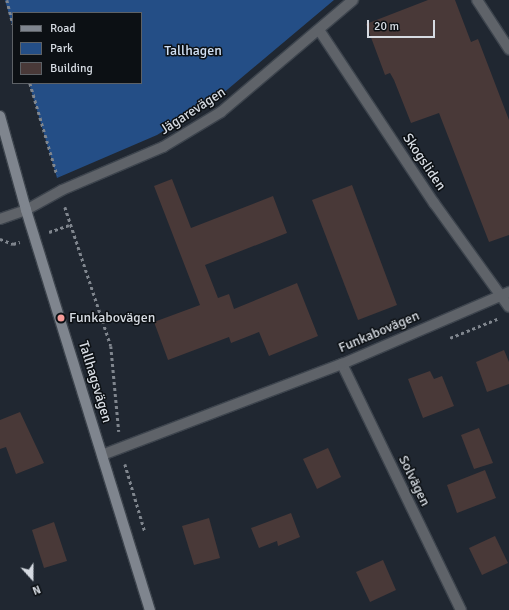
<!DOCTYPE html>
<html>
<head>
<meta charset="utf-8">
<style>
  body { margin:0 }
  #map { position:relative; width:509px; height:610px; overflow:hidden; background:#202731; font-family:Signika,sans-serif }
  div>[style] { position:absolute }
  [style*='--x'] { left:calc(var(--x)*1px); top:calc(var(--y)*1px); width:calc(var(--w)*1px); rotate:calc(var(--a)*1deg) }
  .green>* { inset:0; background:#244e86 }
  .building>* { inset:0; background:#493938 }
  .path>* { height:2.5px; margin-top:-1.25px; transform-origin:0; background:repeating-linear-gradient(90deg,#80868e 0 3px,transparent 0 6px) }
  .roads { filter:drop-shadow(1px 0 #3d444d) drop-shadow(-1px 0 #3d444d) drop-shadow(0 1px #3d444d) drop-shadow(0 -1px #3d444d) }
  .minor>* { height:10px; margin:-5px; padding:0 5px; transform-origin:5px; border-radius:5px; background:#5f6369 }
  .tertiary>* { height:10px; margin:-5px; padding:0 5px; transform-origin:5px; border-radius:5px; background:#5f6369 }
  .secondary>* { height:10px; margin:-5px; padding:0 5px; transform-origin:5px; border-radius:5px; background:#7f858e }
  .dots>* { width:11px; height:11px; translate:-50% -50%; box-sizing:border-box; border:2px solid #0c1014; border-radius:50% }
  span { translate:-50% -50%; white-space:nowrap; text-align:center; line-height:1.15; -webkit-text-stroke:3px #0c1014; paint-order:stroke }
  .park-label { font-size:14px; color:#d1e0f4 }
  .street-label { font-size:14px; color:#d6dbe2 }
  .poi-label { font-size:14px; color:#d6dbe2 }
  .left { translate:0 -50%; text-align:left }
  .legend { position:absolute; left:12px; top:12px; width:130px; height:72px; box-sizing:border-box; background:#0c1014; border:1px solid #5d6166; margin:0; padding:5px 7px; list-style:none; font-size:12px; color:#d6dbe2 }
  .legend li { display:flex; align-items:center; gap:8px; height:20px }
  .legend b { width:20px; border:1px solid #5d6166 }
  .north { position:absolute; left:12px; top:558px; width:40px; height:40px; -webkit-text-stroke:3px #0c1014; paint-order:stroke; rotate:159deg; font-size:11px; font-weight:700; line-height:16px; text-align:center; color:#d6dbe2 }
  .north::after { content:''; display:block; margin:auto; width:14px; height:18px; background:#d6dbe2; clip-path:polygon(50% 0,100% 100%,50% 72%,0 100%) }
  .scale { position:absolute; left:367px; top:20px; width:68px; height:18px; box-sizing:border-box; border:2px solid #d6dbe2; border-top:0; padding-left:5px; font-size:12px; line-height:14px; white-space:nowrap; color:#d6dbe2; -webkit-text-stroke:3px #0c1014; paint-order:stroke }
</style>
</head>
<body>
<div id="map">
  <div class="green">
    <div style="clip-path:polygon(5px 0,334px 0,215px 100px,157px 135px,57px 178px,29px 83px,141px 83px,141px 13px,13px 13px,13px 28px)"></div>
  </div>
  <div class="building">
    <div style="clip-path:polygon(428px 0,455px 0,471px 42px,478px 39px,509px 120px,509px 235px,489px 242px,439px 113px,411px 123px,394px 80px,390px 73px,385px 75px,366px 24px)"></div>
    <div style="clip-path:polygon(172px 179px,191px 228px,273px 196px,287px 233px,205px 265px,218px 298px,229px 294px,234px 309px,297px 283px,318px 336px,269px 356px,259px 332px,231px 343px,229px 337px,168px 360px,154px 322px,200px 305px,154px 186px)"></div>
    <div style="clip-path:polygon(352px 185px,397px 305px,358px 320px,312px 200px)"></div>
    <div style="clip-path:polygon(504px 350px,509px 362px,509px 384px,487px 392px,476px 362px)"></div>
    <div style="clip-path:polygon(430px 371px,434px 379px,442px 376px,454px 406px,423px 418px,408px 379px)"></div>
    <div style="clip-path:polygon(20px 412px,44px 463px,16px 474px,6px 447px,0 449px,0 420px)"></div>
    <div style="clip-path:polygon(479px 428px,493px 463px,474px 469px,461px 435px)"></div>
    <div style="clip-path:polygon(328px 448px,341px 477px,317px 489px,303px 459px)"></div>
    <div style="clip-path:polygon(485px 470px,496px 498px,457px 513px,447px 485px)"></div>
    <div style="clip-path:polygon(291px 513px,300px 537px,278px 546px,277px 541px,259px 548px,251px 528px)"></div>
    <div style="clip-path:polygon(209px 518px,220px 558px,194px 565px,182px 526px)"></div>
    <div style="clip-path:polygon(54px 522px,67px 561px,44px 568px,32px 530px)"></div>
    <div style="clip-path:polygon(495px 536px,508px 563px,482px 575px,469px 548px)"></div>
    <div style="clip-path:polygon(383px 560px,396px 590px,370px 602px,356px 572px)"></div>
  </div>
  <div class="path">
    <div style="--x:7;--y:0;--w:25;--a:76"></div>
    <div style="--x:30;--y:83;--w:96;--a:73.6"></div>
    <div style="--x:65;--y:207;--w:146;--a:71.7"></div>
    <div style="--x:111;--y:346;--w:86;--a:84.7"></div>
    <div style="--x:49;--y:232;--w:21;--a:-19"></div>
    <div style="--x:0;--y:239;--w:14;--a:21"></div>
    <div style="--x:13;--y:244;--w:7;--a:-16"></div>
    <div style="--x:450;--y:338;--w:51;--a:-22"></div>
    <div style="--x:125;--y:464;--w:71;--a:73.6"></div>
  </div>
  <div class="roads">
    <div class="minor">
      <div style="--x:477;--y:0;--w:59;--a:56.9"></div>
      <div style="--x:319;--y:30;--w:208;--a:56.4"></div>
      <div style="--x:434;--y:203;--w:128;--a:54.2"></div>
      <div style="--x:0;--y:219;--w:28;--a:-19"></div>
      <div style="--x:26;--y:210;--w:41;--a:-29.1"></div>
      <div style="--x:62;--y:190;--w:110;--a:-23.1"></div>
      <div style="--x:163;--y:147;--w:68;--a:-31.1"></div>
      <div style="--x:221;--y:112;--w:173;--a:-40.3"></div>
      <div style="--x:342;--y:364;--w:273;--a:64.2"></div>
    </div>
    <div class="tertiary">
      <div style="--x:102;--y:455;--w:257;--a:-20.8"></div>
      <div style="--x:342;--y:364;--w:182;--a:-23.3"></div>
    </div>
    <div class="secondary">
      <div style="--x:0;--y:116;--w:98;--a:74.5"></div>
      <div style="--x:26;--y:210;--w:419;--a:72.8"></div>
    </div>
  </div>
  <div class="dots">
    <div style="left:61px;top:318px;background:#f59b98"></div>
  </div>
  <div class="park-label">
    <span style="left:193px;top:51px">Tallhagen</span>
  </div>
  <div class="street-label">
    <span style="left:193px;top:111px;rotate:-33deg">Jägarevägen</span>
    <span style="left:424px;top:162px;rotate:56deg">Skogsliden</span>
    <span style="left:379px;top:332px;rotate:-23deg">Funkabovägen</span>
    <span style="left:95px;top:382px;rotate:73deg">Tallhagsvägen</span>
    <span style="left:414px;top:481px;rotate:64deg">Solvägen</span>
  </div>
  <div class="poi-label">
    <span class="left" style="left:69px;top:318px">Funkabovägen</span>
  </div>
  <ul class="legend">
  <li><b style="height:5px;background:#7f858e"></b>Road</li>
  <li><b style="height:11px;background:#244e86"></b>Park</li>
  <li><b style="height:11px;background:#493938"></b>Building</li>
  </ul>
  <div class="north">N</div>
  <div class="scale">20 m</div>
</div>
</body>
</html>
